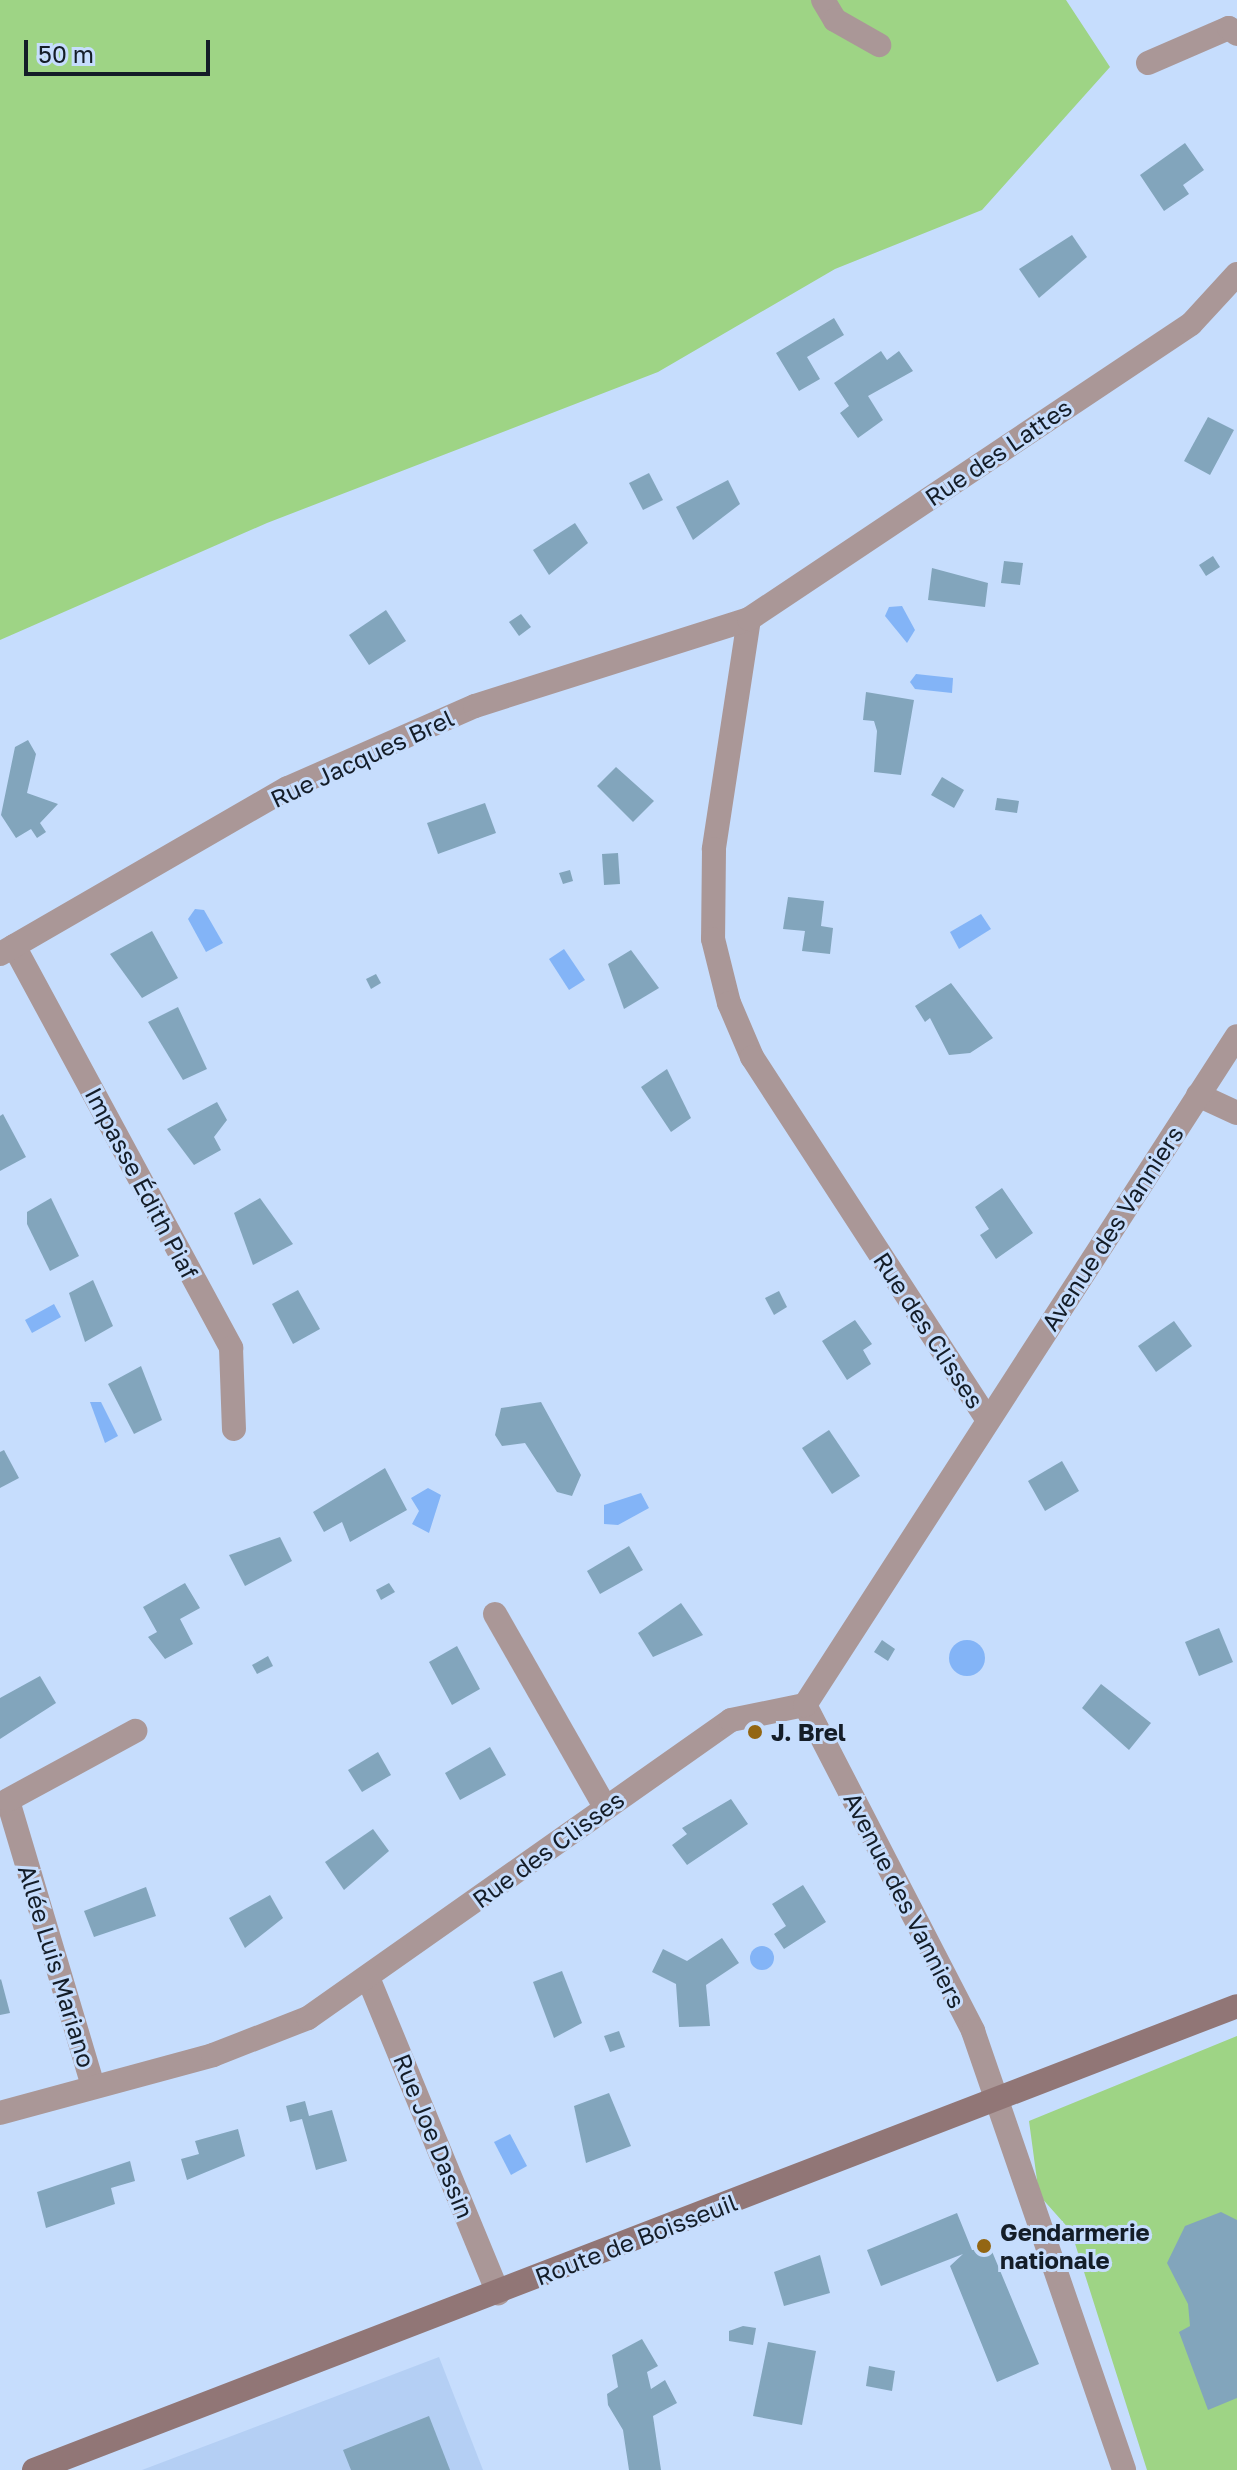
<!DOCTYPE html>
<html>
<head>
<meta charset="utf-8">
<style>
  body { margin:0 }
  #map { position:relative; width:1237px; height:2470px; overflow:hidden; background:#c6ddfd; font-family:"Golos Text",sans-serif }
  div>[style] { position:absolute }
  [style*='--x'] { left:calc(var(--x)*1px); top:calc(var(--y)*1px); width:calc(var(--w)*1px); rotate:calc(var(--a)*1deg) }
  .built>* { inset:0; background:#b4cff4 }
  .green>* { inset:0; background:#9ed485 }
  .water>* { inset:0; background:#83b4f7 }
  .round { border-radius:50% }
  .building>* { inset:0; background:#82a5bc }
  .street>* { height:24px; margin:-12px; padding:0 12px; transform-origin:12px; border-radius:12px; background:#aa9797 }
  .secondary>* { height:24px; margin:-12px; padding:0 12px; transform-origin:12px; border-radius:12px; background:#917676 }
  .dots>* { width:22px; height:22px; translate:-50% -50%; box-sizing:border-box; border:4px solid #c6ddfd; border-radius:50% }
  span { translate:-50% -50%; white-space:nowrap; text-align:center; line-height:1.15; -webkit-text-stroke:6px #c6ddfd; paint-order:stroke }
  .street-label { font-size:24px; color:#141d28 }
  .poi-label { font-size:24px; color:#141d28; font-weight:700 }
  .left { translate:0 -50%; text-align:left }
  .scale { position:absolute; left:24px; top:40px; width:186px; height:36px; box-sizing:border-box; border:4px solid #141d28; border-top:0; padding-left:10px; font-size:24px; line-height:28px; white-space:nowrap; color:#141d28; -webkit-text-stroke:6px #c6ddfd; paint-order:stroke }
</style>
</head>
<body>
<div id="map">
  <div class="built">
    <div style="clip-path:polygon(439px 2357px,483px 2470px,142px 2470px)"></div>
  </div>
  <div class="green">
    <div style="clip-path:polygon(0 0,1066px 0,1110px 67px,982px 210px,835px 269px,658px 372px,267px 523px,0 640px)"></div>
    <div style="clip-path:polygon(1237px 2036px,1237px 2470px,1147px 2470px,1071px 2231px,1039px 2195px,1029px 2121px)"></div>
  </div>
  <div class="water">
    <div style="clip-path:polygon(902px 606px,915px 630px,907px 643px,885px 616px,889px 607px)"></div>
    <div style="clip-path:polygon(916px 674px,953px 678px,952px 693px,915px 689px,910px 682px)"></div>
    <div style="clip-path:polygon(195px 909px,204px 910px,223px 943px,206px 952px,188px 919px)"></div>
    <div style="clip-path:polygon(981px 914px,991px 929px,959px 949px,950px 932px)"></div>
    <div style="clip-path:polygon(564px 949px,585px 980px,569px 990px,549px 959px)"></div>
    <div style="clip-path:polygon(54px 1304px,61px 1317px,32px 1333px,25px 1320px)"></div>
    <div style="clip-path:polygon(90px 1402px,101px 1402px,118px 1436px,105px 1443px)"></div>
    <div style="clip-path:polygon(428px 1488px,441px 1495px,429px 1533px,412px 1524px,419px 1511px,411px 1498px)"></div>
    <div style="clip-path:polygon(641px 1493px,649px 1508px,618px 1525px,604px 1524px,604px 1505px)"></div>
    <div class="round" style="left:949px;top:1640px;width:36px;height:36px"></div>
    <div class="round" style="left:750px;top:1946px;width:24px;height:24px"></div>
    <div style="clip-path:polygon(510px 2134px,527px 2166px,511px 2175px,494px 2142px)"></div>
  </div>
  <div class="building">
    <div style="clip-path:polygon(1185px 143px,1204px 170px,1183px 185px,1189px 194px,1164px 211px,1140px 175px)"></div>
    <div style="clip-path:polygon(1072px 235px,1087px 257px,1039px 298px,1019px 269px)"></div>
    <div style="clip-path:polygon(834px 318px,844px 335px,807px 357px,820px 379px,799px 391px,776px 353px)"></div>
    <div style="clip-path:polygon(881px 351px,887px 360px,899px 351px,913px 371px,868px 396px,883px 420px,858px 438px,840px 413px,849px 406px,834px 383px)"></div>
    <div style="clip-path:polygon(1208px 417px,1234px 430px,1210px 475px,1184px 461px)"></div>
    <div style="clip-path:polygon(649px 473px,663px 500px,643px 510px,629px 483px)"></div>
    <div style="clip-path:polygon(728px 480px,740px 504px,693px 540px,676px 507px)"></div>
    <div style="clip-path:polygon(575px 523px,588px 543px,549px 575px,533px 550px)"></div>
    <div style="clip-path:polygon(1213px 556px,1220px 567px,1206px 576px,1199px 565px)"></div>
    <div style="clip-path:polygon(1004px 561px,1023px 563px,1020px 585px,1001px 583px)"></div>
    <div style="clip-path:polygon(932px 568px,988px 583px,985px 607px,928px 600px)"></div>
    <div style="clip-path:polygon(386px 610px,406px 641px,369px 665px,349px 635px)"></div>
    <div style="clip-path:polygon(521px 614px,531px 627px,519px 636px,509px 622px)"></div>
    <div style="clip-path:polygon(866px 692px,914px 700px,901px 775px,874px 772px,877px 731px,874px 721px,863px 720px)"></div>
    <div style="clip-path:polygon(28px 740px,36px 754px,27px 793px,58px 804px,40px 823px,46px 832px,37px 838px,31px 829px,16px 838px,1px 815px,15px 747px)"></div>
    <div style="clip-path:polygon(616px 767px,654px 801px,633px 822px,597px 786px)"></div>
    <div style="clip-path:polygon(942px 777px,964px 790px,954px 808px,931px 795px)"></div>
    <div style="clip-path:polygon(997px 798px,1019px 801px,1017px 813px,995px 810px)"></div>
    <div style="clip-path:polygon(485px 803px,496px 833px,438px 854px,427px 823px)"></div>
    <div style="clip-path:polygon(618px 853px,620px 884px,604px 885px,602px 854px)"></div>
    <div style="clip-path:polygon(570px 870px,573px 881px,563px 884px,559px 873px)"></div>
    <div style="clip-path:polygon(788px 897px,824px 901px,821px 926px,833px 928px,830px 954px,802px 951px,805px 931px,783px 929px)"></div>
    <div style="clip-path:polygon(152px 931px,178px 978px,142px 998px,110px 954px)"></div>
    <div style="clip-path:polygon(631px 950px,659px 988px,624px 1009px,608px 964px)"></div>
    <div style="clip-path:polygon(376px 974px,381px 983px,371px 989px,366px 979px)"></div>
    <div style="clip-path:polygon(951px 983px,993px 1038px,970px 1053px,949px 1055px,930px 1018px,925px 1022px,915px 1006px)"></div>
    <div style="clip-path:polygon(178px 1007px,207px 1069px,183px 1080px,148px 1022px)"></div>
    <div style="clip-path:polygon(667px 1069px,691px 1118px,671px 1132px,641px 1087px)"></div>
    <div style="clip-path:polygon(217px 1102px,227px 1120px,214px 1137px,221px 1150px,194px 1165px,167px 1129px)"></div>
    <div style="clip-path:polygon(3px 1114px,26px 1157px,0 1171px,0 1116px)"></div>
    <div style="clip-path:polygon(1002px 1188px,1033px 1233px,996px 1259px,980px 1235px,989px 1229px,975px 1207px)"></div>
    <div style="clip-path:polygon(51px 1198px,79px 1256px,50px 1271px,27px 1224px,27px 1212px)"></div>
    <div style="clip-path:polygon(260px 1198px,293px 1244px,253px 1265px,234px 1213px)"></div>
    <div style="clip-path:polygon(93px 1280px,113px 1326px,85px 1342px,69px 1293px)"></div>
    <div style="clip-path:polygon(298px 1290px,320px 1329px,293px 1344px,272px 1304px)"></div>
    <div style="clip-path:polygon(779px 1291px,787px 1307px,774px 1315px,765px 1298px)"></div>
    <div style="clip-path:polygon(855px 1320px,872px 1344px,863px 1350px,871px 1364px,847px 1380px,822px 1341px)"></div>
    <div style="clip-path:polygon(1174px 1321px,1192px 1346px,1156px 1372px,1138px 1346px)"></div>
    <div style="clip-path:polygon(141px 1366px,162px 1420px,134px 1434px,108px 1384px)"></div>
    <div style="clip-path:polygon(541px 1402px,581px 1475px,572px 1496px,557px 1492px,525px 1443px,502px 1446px,495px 1435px,501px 1408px)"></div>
    <div style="clip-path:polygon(829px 1430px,860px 1476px,832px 1494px,802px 1448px)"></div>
    <div style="clip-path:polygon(4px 1450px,19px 1478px,0 1488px,0 1452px)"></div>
    <div style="clip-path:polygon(1062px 1461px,1079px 1491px,1045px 1511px,1028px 1481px)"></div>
    <div style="clip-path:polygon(385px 1468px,407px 1510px,350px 1542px,342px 1522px,324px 1532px,313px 1512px)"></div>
    <div style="clip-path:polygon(280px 1537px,292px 1561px,245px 1586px,229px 1555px)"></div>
    <div style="clip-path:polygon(629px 1546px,643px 1570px,600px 1594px,587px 1571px)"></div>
    <div style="clip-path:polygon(185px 1583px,200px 1608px,180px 1619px,193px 1644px,165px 1659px,148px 1637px,157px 1632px,143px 1607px)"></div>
    <div style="clip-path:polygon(389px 1583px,395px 1592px,381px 1600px,376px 1590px)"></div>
    <div style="clip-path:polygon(681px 1603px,703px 1635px,653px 1657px,638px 1633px)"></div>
    <div style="clip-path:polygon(1219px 1628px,1233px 1662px,1199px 1676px,1185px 1642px)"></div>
    <div style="clip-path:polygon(882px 1640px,895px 1649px,888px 1661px,874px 1652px)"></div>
    <div style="clip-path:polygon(457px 1646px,480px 1689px,452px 1705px,429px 1662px)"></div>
    <div style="clip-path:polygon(268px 1656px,273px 1666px,257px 1674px,252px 1665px)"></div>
    <div style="clip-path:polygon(40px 1676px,56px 1703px,0 1739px,0 1698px)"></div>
    <div style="clip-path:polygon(1101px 1684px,1151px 1723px,1129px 1750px,1082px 1708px)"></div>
    <div style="clip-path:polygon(490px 1747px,506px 1775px,460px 1800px,445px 1773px)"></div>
    <div style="clip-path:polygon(378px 1752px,391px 1775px,362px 1792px,348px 1770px)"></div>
    <div style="clip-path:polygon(731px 1799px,748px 1824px,687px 1865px,672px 1845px,687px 1834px,682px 1828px)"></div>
    <div style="clip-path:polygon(373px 1829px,389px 1851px,344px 1890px,325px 1862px)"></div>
    <div style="clip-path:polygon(803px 1885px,826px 1922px,784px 1949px,774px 1934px,786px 1926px,772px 1904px)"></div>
    <div style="clip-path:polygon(146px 1887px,156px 1916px,94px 1937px,84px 1911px)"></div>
    <div style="clip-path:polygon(270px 1895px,283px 1918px,245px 1948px,229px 1918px)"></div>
    <div style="clip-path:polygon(722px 1938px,739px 1963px,706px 1985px,710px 2026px,679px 2027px,676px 1984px,652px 1972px,663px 1949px,687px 1961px)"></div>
    <div style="clip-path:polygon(562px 1971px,582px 2023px,554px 2038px,533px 1982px)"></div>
    <div style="clip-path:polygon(1px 1979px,10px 2013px,0 2015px,0 1980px)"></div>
    <div style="clip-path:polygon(619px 2031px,625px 2047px,610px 2052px,604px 2036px)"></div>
    <div style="clip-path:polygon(609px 2093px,631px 2146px,586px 2163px,574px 2106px)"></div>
    <div style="clip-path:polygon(305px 2101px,309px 2116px,332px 2110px,347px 2161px,316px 2170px,302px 2119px,290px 2122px,286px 2106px)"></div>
    <div style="clip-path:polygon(238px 2129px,245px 2156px,187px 2180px,181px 2159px,199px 2154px,195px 2141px)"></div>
    <div style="clip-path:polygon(130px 2161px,135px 2181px,111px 2188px,115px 2204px,46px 2228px,37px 2192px)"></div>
    <div style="clip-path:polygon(1221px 2212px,1237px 2220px,1237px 2398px,1208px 2410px,1179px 2332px,1190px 2326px,1188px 2304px,1167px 2263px,1185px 2226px)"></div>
    <div style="clip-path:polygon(957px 2213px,972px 2250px,991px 2249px,1039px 2364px,997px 2382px,950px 2266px,963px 2254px,881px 2286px,867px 2250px)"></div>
    <div style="clip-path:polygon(820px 2255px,830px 2293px,784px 2306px,774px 2272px)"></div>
    <div style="clip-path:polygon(743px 2326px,756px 2328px,753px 2345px,729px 2341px,729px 2331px)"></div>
    <div style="clip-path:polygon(642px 2339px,658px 2366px,647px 2372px,651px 2389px,665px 2380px,677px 2403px,653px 2416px,661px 2470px,629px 2470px,623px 2430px,608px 2405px,607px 2394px,618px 2387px,612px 2355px)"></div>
    <div style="clip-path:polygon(768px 2342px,816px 2351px,802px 2425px,753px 2416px)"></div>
    <div style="clip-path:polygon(869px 2366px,895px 2371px,892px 2391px,866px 2386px)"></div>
    <div style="clip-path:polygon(429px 2416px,450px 2470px,351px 2470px,343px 2450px)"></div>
  </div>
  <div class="street">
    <div style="--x:823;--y:0;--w:23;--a:59"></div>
    <div style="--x:835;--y:20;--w:51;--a:29.6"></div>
    <div style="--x:1148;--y:63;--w:88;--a:-23.4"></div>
    <div style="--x:1229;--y:28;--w:10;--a:37"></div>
    <div style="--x:749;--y:619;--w:233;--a:98.7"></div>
    <div style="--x:714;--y:849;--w:90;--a:90.6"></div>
    <div style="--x:713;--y:939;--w:66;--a:76"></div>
    <div style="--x:729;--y:1003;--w:59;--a:66.9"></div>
    <div style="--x:752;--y:1057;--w:432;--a:57"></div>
    <div style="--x:14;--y:946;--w:457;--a:61.6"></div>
    <div style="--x:231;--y:1348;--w:81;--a:87.9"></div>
    <div style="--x:0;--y:954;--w:332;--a:-30"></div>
    <div style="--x:288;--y:788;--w:204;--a:-23.7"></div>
    <div style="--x:475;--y:706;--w:287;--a:-17.6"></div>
    <div style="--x:749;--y:619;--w:531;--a:-33.72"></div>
    <div style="--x:1191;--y:324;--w:68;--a:-47.4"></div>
    <div style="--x:1198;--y:1095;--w:43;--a:24.8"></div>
    <div style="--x:495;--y:1614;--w:222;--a:60.3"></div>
    <div style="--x:805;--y:1705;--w:367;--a:62.7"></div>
    <div style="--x:973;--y:2031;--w:464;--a:71"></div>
    <div style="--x:369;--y:1980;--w:339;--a:67.6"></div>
    <div style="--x:93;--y:2086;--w:298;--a:-106.6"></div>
    <div style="--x:8;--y:1800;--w:145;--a:-28.5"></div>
    <div style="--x:0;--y:2113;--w:221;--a:-15.2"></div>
    <div style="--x:213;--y:2055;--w:102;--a:-21.3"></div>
    <div style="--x:308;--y:2018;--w:517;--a:-35.16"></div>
    <div style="--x:731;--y:1720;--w:76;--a:-11.5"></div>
    <div style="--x:805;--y:1705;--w:796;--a:-57.15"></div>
  </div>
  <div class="secondary">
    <div style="--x:34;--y:2470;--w:1289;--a:-21.09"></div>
  </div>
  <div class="dots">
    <div style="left:755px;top:1732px;background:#936613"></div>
    <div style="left:984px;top:2246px;background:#936613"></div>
  </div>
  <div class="street-label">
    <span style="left:998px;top:452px;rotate:-34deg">Rue des Lattes</span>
    <span style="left:362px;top:758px;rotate:-25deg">Rue Jacques Brel</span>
    <span style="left:142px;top:1183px;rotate:62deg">Impasse Édith Piaf</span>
    <span style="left:1112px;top:1228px;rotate:-57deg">Avenue des Vanniers</span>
    <span style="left:929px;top:1330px;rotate:57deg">Rue des Clisses</span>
    <span style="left:548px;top:1849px;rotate:-36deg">Rue des Clisses</span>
    <span style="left:905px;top:1900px;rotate:63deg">Avenue des Vanniers</span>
    <span style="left:57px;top:1966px;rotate:73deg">Allée Luis Mariano</span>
    <span style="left:434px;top:2136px;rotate:68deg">Rue Joe Dassin</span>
    <span style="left:636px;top:2239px;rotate:-21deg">Route de Boisseuil</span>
  </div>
  <div class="poi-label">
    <span class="left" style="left:771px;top:1732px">J. Brel</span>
    <span class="left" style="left:1000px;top:2246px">Gendarmerie<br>nationale</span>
  </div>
  <div class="scale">50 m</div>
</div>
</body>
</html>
